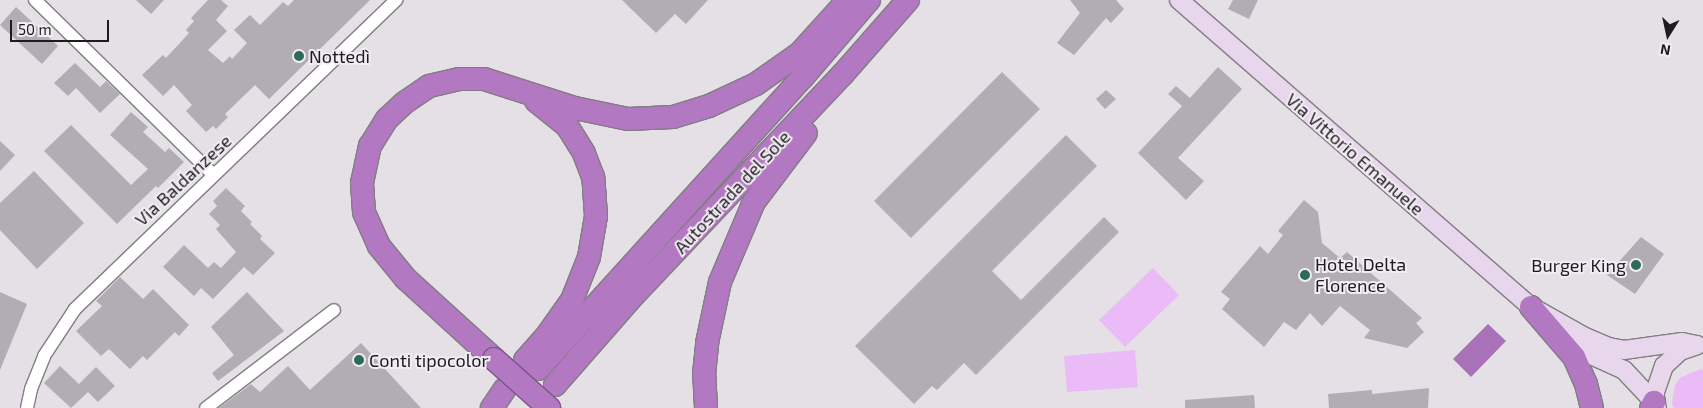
<!DOCTYPE html>
<html>
<head>
<meta charset="utf-8">
<style>
  body { margin:0 }
  #map { position:relative; width:1703px; height:408px; overflow:hidden; background:#e5dfe6; font-family:"Exo 2",sans-serif }
  div>[style] { position:absolute }
  [style*='--x'] { left:calc(var(--x)*1px); top:calc(var(--y)*1px); width:calc(var(--w)*1px); rotate:calc(var(--a)*1deg) }
  .green>* { inset:0; background:#eabbf7 }
  .water>* { inset:0; background:#a972b8 }
  .building>* { inset:0; background:#b2adb4 }
  .roads { filter:drop-shadow(1px 0 #827d83) drop-shadow(-1px 0 #827d83) drop-shadow(0 1px #827d83) drop-shadow(0 -1px #827d83) }
  .minor>* { height:12px; margin:-6px; padding:0 6px; transform-origin:6px; border-radius:6px; background:#fff }
  .secondary>* { height:18px; margin:-9px; padding:0 9px; transform-origin:9px; border-radius:9px; background:#e8d6ec }
  .motorway>* { height:22px; margin:-11px; padding:0 11px; transform-origin:11px; border-radius:11px; background:#b278c1 }
  .bridges { filter:drop-shadow(1px 0 #7e5788) drop-shadow(-1px 0 #7e5788) drop-shadow(0 1px #7e5788) drop-shadow(0 -1px #7e5788) }
  .motorway-bridge>* { height:22px; margin:-11px; padding:0 11px; transform-origin:11px; border-radius:11px; background:#b278c1 }
  .dots>* { width:14px; height:14px; translate:-50% -50%; box-sizing:border-box; border:2px solid #f2ecf4; border-radius:50% }
  span { translate:-50% -50%; white-space:nowrap; text-align:center; line-height:1.15; -webkit-text-stroke:4px #f2ecf4; paint-order:stroke }
  .poi-label { font-size:18px; color:#1d1b1d }
  .left { translate:0 -50%; text-align:left }
  .right { translate:-100% -50%; text-align:right }
  .street-label { font-size:18px; color:#1d1b1d }
  .north { position:absolute; left:1643px; top:10px; width:50px; height:50px; -webkit-text-stroke:4px #f2ecf4; paint-order:stroke; rotate:190deg; font-size:14px; font-weight:700; line-height:20px; text-align:center; color:#1d1b1d }
  .north::after { content:''; display:block; margin:auto; width:18px; height:22px; background:#1d1b1d; clip-path:polygon(50% 0,100% 100%,50% 72%,0 100%) }
  .scale { position:absolute; left:10px; top:20px; width:99px; height:22px; box-sizing:border-box; border:2px solid #1d1b1d; border-top:0; padding-left:6px; font-size:15px; line-height:18px; white-space:nowrap; color:#1d1b1d; -webkit-text-stroke:4px #f2ecf4; paint-order:stroke }
</style>
</head>
<body>
<div id="map">
  <div class="green">
    <div style="clip-path:polygon(1153px 268px,1179px 295px,1125px 347px,1099px 320px)"></div>
    <div style="clip-path:polygon(1135px 350px,1138px 387px,1067px 392px,1064px 356px)"></div>
    <div style="clip-path:polygon(1701px 369px,1703px 370px,1703px 408px,1674px 408px,1672px 403px,1675px 385px,1681px 377px)"></div>
  </div>
  <div class="water">
    <div style="clip-path:polygon(1488px 324px,1506px 341px,1471px 377px,1453px 359px)"></div>
  </div>
  <div class="building">
    <div style="clip-path:polygon(136px 0,164px 0,151px 14px)"></div>
    <div style="clip-path:polygon(208px 0,221px 0,228px 6px,216px 20px,227px 31px,208px 50px,223px 63px,230px 56px,232px 59px,247px 43px,234px 30px,250px 15px,260px 25px,283px 2px,288px 6px,294px 0,370px 0,269px 99px,255px 85px,225px 114px,228px 117px,216px 129px,213px 126px,206px 132px,186px 111px,192px 105px,174px 85px,163px 96px,142px 75px,163px 55px,166px 58px,189px 33px,186px 30px,194px 21px,191px 18px)"></div>
    <div style="clip-path:polygon(622px 0,708px 0,686px 24px,675px 14px,656px 33px)"></div>
    <div style="clip-path:polygon(1070px 0,1116px 0,1124px 9px,1111px 23px,1106px 18px,1074px 55px,1057px 43px,1080px 13px)"></div>
    <div style="clip-path:polygon(1233px 0,1258px 0,1249px 19px,1228px 9px)"></div>
    <div style="clip-path:polygon(16px 7px,58px 46px,42px 64px,0 25px)"></div>
    <div style="clip-path:polygon(75px 63px,100px 87px,106px 81px,120px 94px,100px 113px,76px 88px,68px 96px,54px 83px)"></div>
    <div style="clip-path:polygon(1218px 67px,1242px 89px,1178px 158px,1204px 181px,1186px 200px,1138px 153px,1182px 106px,1168px 94px,1176px 86px,1190px 98px)"></div>
    <div style="clip-path:polygon(1002px 72px,1040px 109px,911px 238px,874px 201px)"></div>
    <div style="clip-path:polygon(1106px 90px,1116px 99px,1105px 109px,1096px 99px)"></div>
    <div style="clip-path:polygon(131px 112px,148px 127px,143px 132px,165px 152px,169px 148px,184px 162px,158px 188px,156px 186px,117px 224px,44px 151px,71px 125px,131px 185px,148px 169px,110px 135px)"></div>
    <div style="clip-path:polygon(1066px 135px,1097px 166px,992px 271px,1021px 300px,1104px 217px,1119px 232px,976px 375px,964px 363px,937px 390px,932px 386px,914px 404px,855px 346px)"></div>
    <div style="clip-path:polygon(0 141px,15px 155px,0 171px)"></div>
    <div style="clip-path:polygon(34px 171px,84px 223px,37px 269px,0 230px,0 203px)"></div>
    <div style="clip-path:polygon(226px 188px,245px 206px,241px 211px,252px 222px,250px 224px,262px 236px,260px 239px,275px 253px,253px 275px,244px 267px,213px 299px,201px 288px,194px 296px,163px 267px,184px 245px,208px 268px,214px 262px,221px 268px,236px 252px,216px 229px,220px 225px,209px 214px,217px 206px,213px 201px)"></div>
    <div style="clip-path:polygon(1304px 200px,1318px 212px,1322px 243px,1340px 258px,1347px 252px,1422px 318px,1416px 323px,1424px 332px,1407px 348px,1364px 338px,1370px 330px,1340px 306px,1322px 326px,1310px 313px,1296px 330px,1284px 322px,1264px 347px,1222px 309px,1230px 299px,1221px 292px,1260px 246px,1268px 254px,1283px 235px,1278px 231px)"></div>
    <div style="clip-path:polygon(1641px 237px,1664px 254px,1635px 294px,1607px 275px)"></div>
    <div style="clip-path:polygon(120px 277px,143px 299px,153px 289px,189px 325px,179px 336px,175px 332px,147px 360px,143px 356px,130px 369px,109px 349px,101px 356px,76px 331px,102px 306px,96px 301px)"></div>
    <div style="clip-path:polygon(0 292px,27px 304px,0 370px)"></div>
    <div style="clip-path:polygon(247px 292px,284px 331px,218px 381px,212px 373px,234px 355px,211px 327px)"></div>
    <div style="clip-path:polygon(361px 343px,421px 408px,219px 408px,251px 384px,260px 392px,288px 366px,310px 390px)"></div>
    <div style="clip-path:polygon(60px 366px,79px 384px,96px 367px,115px 386px,98px 402px,88px 392px,71px 408px,44px 383px)"></div>
    <div style="clip-path:polygon(1429px 388px,1428px 408px,1329px 408px,1328px 394px,1372px 390px,1372px 394px)"></div>
    <div style="clip-path:polygon(1254px 395px,1255px 408px,1185px 408px,1185px 400px)"></div>
  </div>
  <div class="roads">
    <div class="minor">
      <div style="--x:35;--y:0;--w:250;--a:44.4"></div>
      <div style="--x:27;--y:408;--w:19;--a:-78"></div>
      <div style="--x:31;--y:389;--w:35;--a:-68"></div>
      <div style="--x:44;--y:356;--w:56;--a:-56.6"></div>
      <div style="--x:75;--y:309;--w:446;--a:-43.9"></div>
      <div style="--x:206;--y:408;--w:161;--a:-37.4"></div>
    </div>
    <div class="secondary">
      <div style="--x:1179;--y:0;--w:479;--a:41.1"></div>
      <div style="--x:1539;--y:311;--w:51;--a:29.6"></div>
      <div style="--x:1583;--y:336;--w:28;--a:23"></div>
      <div style="--x:1609;--y:347;--w:15;--a:11"></div>
      <div style="--x:1624;--y:350;--w:59;--a:-7.9"></div>
      <div style="--x:1682;--y:342;--w:14;--a:12"></div>
      <div style="--x:1565;--y:337;--w:20;--a:41"></div>
      <div style="--x:1580;--y:350;--w:48;--a:24.4"></div>
      <div style="--x:1624;--y:370;--w:44;--a:46.8"></div>
      <div style="--x:1657;--y:408;--w:7;--a:-117"></div>
      <div style="--x:1654;--y:402;--w:10;--a:-84"></div>
      <div style="--x:1655;--y:392;--w:28;--a:-71"></div>
      <div style="--x:1664;--y:366;--w:22;--a:-43"></div>
      <div style="--x:1680;--y:351;--w:18;--a:-19"></div>
    </div>
    <div class="motorway">
      <div style="--x:1531;--y:307;--w:66;--a:49.3"></div>
      <div style="--x:1574;--y:357;--w:30;--a:66"></div>
      <div style="--x:1586;--y:384;--w:25;--a:76"></div>
      <div style="--x:494;--y:359;--w:119;--a:-137.7"></div>
      <div style="--x:406;--y:279;--w:43;--a:-129.3"></div>
      <div style="--x:379;--y:246;--w:37;--a:-114"></div>
      <div style="--x:364;--y:212;--w:29;--a:-94"></div>
      <div style="--x:362;--y:183;--w:38;--a:-78"></div>
      <div style="--x:370;--y:146;--w:32;--a:-58"></div>
      <div style="--x:387;--y:119;--w:23;--a:-43"></div>
      <div style="--x:404;--y:103;--w:30;--a:-34"></div>
      <div style="--x:429;--y:86;--w:31;--a:-13"></div>
      <div style="--x:459;--y:79;--w:25;--a:0"></div>
      <div style="--x:484;--y:79;--w:96;--a:17.7"></div>
      <div style="--x:575;--y:108;--w:54;--a:11.7"></div>
      <div style="--x:628;--y:119;--w:45;--a:-2.5"></div>
      <div style="--x:673;--y:117;--w:38;--a:-17"></div>
      <div style="--x:709;--y:106;--w:52;--a:-25.1"></div>
      <div style="--x:756;--y:84;--w:54;--a:-35.2"></div>
      <div style="--x:800;--y:53;--w:72;--a:-47.8"></div>
      <div style="--x:525;--y:360;--w:30;--a:-48"></div>
      <div style="--x:545;--y:338;--w:47;--a:-54.6"></div>
      <div style="--x:572;--y:300;--w:46;--a:-68.4"></div>
      <div style="--x:589;--y:257;--w:42;--a:-80.3"></div>
      <div style="--x:596;--y:216;--w:39;--a:-94"></div>
      <div style="--x:593;--y:177;--w:26;--a:-111"></div>
      <div style="--x:584;--y:153;--w:32;--a:-122"></div>
      <div style="--x:567;--y:126;--w:40;--a:-141"></div>
      <div style="--x:538;--y:369;--w:394;--a:-47.8"></div>
      <div style="--x:803;--y:77;--w:101;--a:-49.4"></div>
      <div style="--x:555;--y:385;--w:118;--a:-48.8"></div>
      <div style="--x:633;--y:296;--w:306;--a:-46.6"></div>
      <div style="--x:843;--y:74;--w:98;--a:-48.7"></div>
      <div style="--x:492;--y:408;--w:22;--a:-56"></div>
      <div style="--x:706;--y:408;--w:34;--a:-93"></div>
      <div style="--x:704;--y:374;--w:31;--a:-84"></div>
      <div style="--x:707;--y:343;--w:62;--a:-78"></div>
      <div style="--x:720;--y:282;--w:87;--a:-67"></div>
      <div style="--x:754;--y:202;--w:86;--a:-53"></div>
      <div style="--x:1651;--y:408;--w:7;--a:-63"></div>
    </div>
  </div>
  <div class="bridges">
    <div class="motorway-bridge">
      <div style="--x:494;--y:359;--w:74;--a:41.7"></div>
    </div>
  </div>
  <div class="dots">
    <div style="left:299px;top:56px;background:#2d6b56"></div>
    <div style="left:1636px;top:265px;background:#2d6b56"></div>
    <div style="left:1305px;top:275px;background:#2d6b56"></div>
    <div style="left:359px;top:360px;background:#2d6b56"></div>
  </div>
  <div class="poi-label">
    <span class="left" style="left:309px;top:56px">Nottedì</span>
    <span class="left" style="left:1315px;top:275px">Hotel Delta<br>Florence</span>
    <span class="right" style="left:1626px;top:265px">Burger King</span>
    <span class="left" style="left:369px;top:360px">Conti tipocolor</span>
  </div>
  <div class="street-label">
    <span style="left:1355px;top:154px;rotate:41deg">Via Vittorio Emanuele</span>
    <span style="left:183px;top:180px;rotate:-43deg">Via Baldanzese</span>
    <span style="left:732px;top:192px;rotate:-47deg">Autostrada del Sole</span>
  </div>
  <div class="north">N</div>
  <div class="scale">50 m</div>
</div>
</body>
</html>
